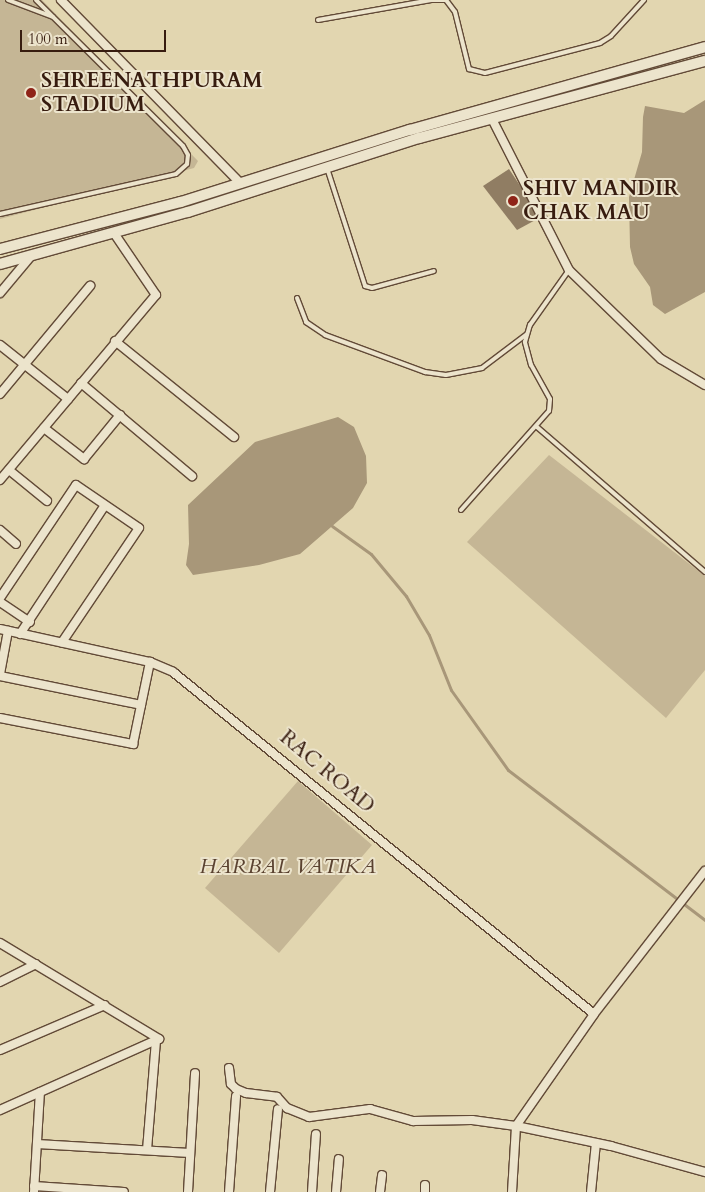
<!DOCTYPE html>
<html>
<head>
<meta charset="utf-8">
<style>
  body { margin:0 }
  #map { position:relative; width:705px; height:1192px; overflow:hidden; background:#e2d6b0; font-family:Cardo,serif }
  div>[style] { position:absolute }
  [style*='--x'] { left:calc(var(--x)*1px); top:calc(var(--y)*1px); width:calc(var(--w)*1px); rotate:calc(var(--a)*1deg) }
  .green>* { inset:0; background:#c5b695 }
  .water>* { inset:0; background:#a89779 }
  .stream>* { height:3px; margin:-1.5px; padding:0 1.5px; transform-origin:1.5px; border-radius:1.5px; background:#a89779 }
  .building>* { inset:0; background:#907d63 }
  .roads { filter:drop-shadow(1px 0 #624a37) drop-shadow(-1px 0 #624a37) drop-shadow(0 1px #624a37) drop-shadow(0 -1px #624a37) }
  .service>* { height:4px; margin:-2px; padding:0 2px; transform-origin:2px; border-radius:2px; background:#ece4cc }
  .minor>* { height:8px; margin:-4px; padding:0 4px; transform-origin:4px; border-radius:4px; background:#ece4cc }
  .tertiary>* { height:10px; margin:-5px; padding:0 5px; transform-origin:5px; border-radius:5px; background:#ece4cc }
  .dots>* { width:14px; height:14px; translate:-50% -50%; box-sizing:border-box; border:2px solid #ece4cc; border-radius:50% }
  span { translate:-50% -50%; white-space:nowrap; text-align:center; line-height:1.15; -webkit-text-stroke:4px #ece4cc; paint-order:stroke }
  .poi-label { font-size:21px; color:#371c0f; font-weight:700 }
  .left { translate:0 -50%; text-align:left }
  .street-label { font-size:21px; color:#371c0f }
  .park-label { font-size:21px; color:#5a4230; font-style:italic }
  .scale { position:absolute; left:20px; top:30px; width:146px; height:22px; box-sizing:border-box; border:2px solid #371c0f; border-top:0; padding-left:6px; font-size:15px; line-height:18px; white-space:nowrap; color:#371c0f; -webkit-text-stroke:4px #ece4cc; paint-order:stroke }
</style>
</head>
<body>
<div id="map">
  <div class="green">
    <div style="clip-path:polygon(0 0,42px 0,198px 161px,194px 168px,0 219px)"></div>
    <div style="clip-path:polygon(549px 455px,705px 576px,705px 670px,666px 718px,467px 542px)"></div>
    <div style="clip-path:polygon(298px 781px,372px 845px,279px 953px,205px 888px)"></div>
  </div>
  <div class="water">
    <div style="clip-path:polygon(705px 100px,705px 292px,665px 314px,653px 305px,650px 287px,634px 264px,630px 247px,629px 197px,642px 152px,643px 117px,645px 106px,684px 113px)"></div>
    <div style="clip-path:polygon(338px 417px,354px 427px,366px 456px,367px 483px,353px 508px,300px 554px,259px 565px,193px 575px,186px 565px,189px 544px,188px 505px,255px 442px)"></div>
  </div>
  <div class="stream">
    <div style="--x:332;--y:526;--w:48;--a:35.7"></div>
    <div style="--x:371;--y:554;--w:55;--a:50.2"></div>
    <div style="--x:406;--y:596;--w:45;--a:59.5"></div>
    <div style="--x:429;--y:635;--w:59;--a:68.2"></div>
    <div style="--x:451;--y:690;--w:98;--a:54.5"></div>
    <div style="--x:508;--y:770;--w:248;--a:37.3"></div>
  </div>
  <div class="building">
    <div style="clip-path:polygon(509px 169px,541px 217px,517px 230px,483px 186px)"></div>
  </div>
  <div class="roads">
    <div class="service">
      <div style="--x:8;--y:0;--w:48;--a:20.7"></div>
      <div style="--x:318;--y:20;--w:115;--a:-10"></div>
      <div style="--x:431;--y:0;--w:15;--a:0"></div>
      <div style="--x:446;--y:0;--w:15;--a:53"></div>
      <div style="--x:455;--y:12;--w:59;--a:76.2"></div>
      <div style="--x:469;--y:69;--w:16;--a:14"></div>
      <div style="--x:485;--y:73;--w:119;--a:-14.6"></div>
      <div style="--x:600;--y:43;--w:13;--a:-32"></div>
      <div style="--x:611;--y:36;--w:49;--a:-47.5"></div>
      <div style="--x:327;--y:168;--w:124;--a:72.1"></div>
      <div style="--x:365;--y:286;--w:7;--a:16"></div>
      <div style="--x:372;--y:288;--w:64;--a:-15.3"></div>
      <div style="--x:0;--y:214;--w:180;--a:-12.8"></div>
      <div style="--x:176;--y:174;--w:15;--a:-42"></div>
      <div style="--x:187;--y:164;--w:9;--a:-84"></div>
      <div style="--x:188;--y:155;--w:10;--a:-119"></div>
      <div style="--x:183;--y:146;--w:207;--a:-135.2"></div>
      <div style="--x:297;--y:298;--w:26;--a:69"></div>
      <div style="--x:306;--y:322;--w:23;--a:34"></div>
      <div style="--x:325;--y:335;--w:107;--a:20.3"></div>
      <div style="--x:425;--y:372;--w:21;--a:8"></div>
      <div style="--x:446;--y:375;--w:37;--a:-11"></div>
      <div style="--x:482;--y:368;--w:56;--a:-37.1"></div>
      <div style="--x:537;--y:427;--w:222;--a:40.8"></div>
      <div style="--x:461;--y:510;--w:132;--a:-48.4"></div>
      <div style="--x:549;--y:411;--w:12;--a:-85"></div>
      <div style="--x:550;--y:399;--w:39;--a:-119"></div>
      <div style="--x:531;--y:365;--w:24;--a:-105"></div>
      <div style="--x:525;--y:342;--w:18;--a:-74"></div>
      <div style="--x:530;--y:325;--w:67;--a:-54.7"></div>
    </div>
    <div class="minor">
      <div style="--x:61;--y:0;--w:257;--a:45.6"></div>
      <div style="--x:492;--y:119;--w:169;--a:63"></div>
      <div style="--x:569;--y:270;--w:128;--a:44.1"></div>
      <div style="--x:661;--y:359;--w:51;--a:30.6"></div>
      <div style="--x:0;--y:293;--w:48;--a:-50"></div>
      <div style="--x:115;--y:341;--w:153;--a:38.9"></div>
      <div style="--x:0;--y:345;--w:87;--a:38.5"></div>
      <div style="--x:81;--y:383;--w:145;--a:40"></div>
      <div style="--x:0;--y:394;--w:141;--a:-50.2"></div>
      <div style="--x:44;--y:428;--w:51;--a:37.8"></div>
      <div style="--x:84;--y:459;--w:57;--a:-50.7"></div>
      <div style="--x:9;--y:470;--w:49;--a:39.2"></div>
      <div style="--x:0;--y:480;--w:242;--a:-49.9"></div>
      <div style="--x:156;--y:295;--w:75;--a:-124.1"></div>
      <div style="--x:0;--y:530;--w:21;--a:41"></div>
      <div style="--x:0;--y:598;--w:136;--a:-56.1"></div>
      <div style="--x:76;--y:485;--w:76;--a:34.3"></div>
      <div style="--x:139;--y:528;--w:138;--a:124"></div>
      <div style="--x:0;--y:602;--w:36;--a:34"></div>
      <div style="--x:0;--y:629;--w:154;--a:12.4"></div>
      <div style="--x:150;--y:662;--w:25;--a:23"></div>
      <div style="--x:173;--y:672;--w:542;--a:39.09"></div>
      <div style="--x:20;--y:634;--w:154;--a:-56.6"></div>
      <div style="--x:0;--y:674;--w:44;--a:-79.5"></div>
      <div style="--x:0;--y:676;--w:144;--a:11.6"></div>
      <div style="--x:0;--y:718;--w:136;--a:11.1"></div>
      <div style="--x:133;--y:744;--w:84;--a:-78.3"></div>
      <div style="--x:0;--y:943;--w:186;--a:31.1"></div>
      <div style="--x:0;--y:982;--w:40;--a:-26.6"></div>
      <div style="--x:0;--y:1050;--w:114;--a:-23.2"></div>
      <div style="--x:229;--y:1068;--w:16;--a:83"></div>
      <div style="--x:231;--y:1084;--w:7;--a:45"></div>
      <div style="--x:236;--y:1089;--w:11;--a:22"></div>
      <div style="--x:246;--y:1093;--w:31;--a:7"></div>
      <div style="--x:277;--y:1097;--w:15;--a:48"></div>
      <div style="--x:287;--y:1108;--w:24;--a:22"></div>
      <div style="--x:309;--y:1117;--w:62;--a:-7.5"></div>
      <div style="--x:370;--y:1109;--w:45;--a:15.6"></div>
      <div style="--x:413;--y:1121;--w:59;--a:-1"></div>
      <div style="--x:472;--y:1120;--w:44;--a:7.8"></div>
      <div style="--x:516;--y:1126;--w:97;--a:11.9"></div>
      <div style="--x:611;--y:1146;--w:98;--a:15.5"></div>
      <div style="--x:0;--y:1110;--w:174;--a:-24.1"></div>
      <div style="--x:37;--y:1144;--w:153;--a:3.4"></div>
      <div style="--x:147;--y:1150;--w:109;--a:-85.3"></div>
      <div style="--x:34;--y:1186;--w:90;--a:3.8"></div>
      <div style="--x:34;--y:1192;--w:100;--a:-86.6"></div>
      <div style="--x:188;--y:1192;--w:119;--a:-86.6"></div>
      <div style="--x:229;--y:1192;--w:96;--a:-85.8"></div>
      <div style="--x:270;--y:1192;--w:83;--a:-84.5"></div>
      <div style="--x:312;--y:1192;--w:58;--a:-86.1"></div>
      <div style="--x:336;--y:1192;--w:33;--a:-85"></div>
      <div style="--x:380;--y:1192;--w:17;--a:-83"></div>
      <div style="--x:425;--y:1192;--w:7;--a:-90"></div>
      <div style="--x:512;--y:1192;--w:66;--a:-86.5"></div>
      <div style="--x:516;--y:1126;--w:136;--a:-55.1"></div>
      <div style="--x:594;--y:1014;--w:181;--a:-52.2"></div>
      <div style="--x:591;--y:1192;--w:49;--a:-84.2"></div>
    </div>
    <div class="tertiary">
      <div style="--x:0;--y:249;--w:187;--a:-14.6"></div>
      <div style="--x:181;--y:202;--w:240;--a:-17.5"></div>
      <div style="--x:410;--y:130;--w:306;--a:-15.7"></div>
      <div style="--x:0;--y:264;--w:195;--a:-15.5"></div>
      <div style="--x:188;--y:212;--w:243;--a:-17.8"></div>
      <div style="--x:419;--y:138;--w:296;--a:-15.1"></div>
    </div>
  </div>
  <div class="dots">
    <div style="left:31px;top:93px;background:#8f2418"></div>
    <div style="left:513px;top:201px;background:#8f2418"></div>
  </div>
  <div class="poi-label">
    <span class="left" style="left:41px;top:93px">SHREENATHPURAM<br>STADIUM</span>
    <span class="left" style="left:523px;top:201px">SHIV MANDIR<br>CHAK MAU</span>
  </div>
  <div class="street-label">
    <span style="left:327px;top:772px;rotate:40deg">RAC ROAD</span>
  </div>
  <div class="park-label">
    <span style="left:288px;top:867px">HARBAL VATIKA</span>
  </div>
  <div class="scale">100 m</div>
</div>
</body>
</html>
